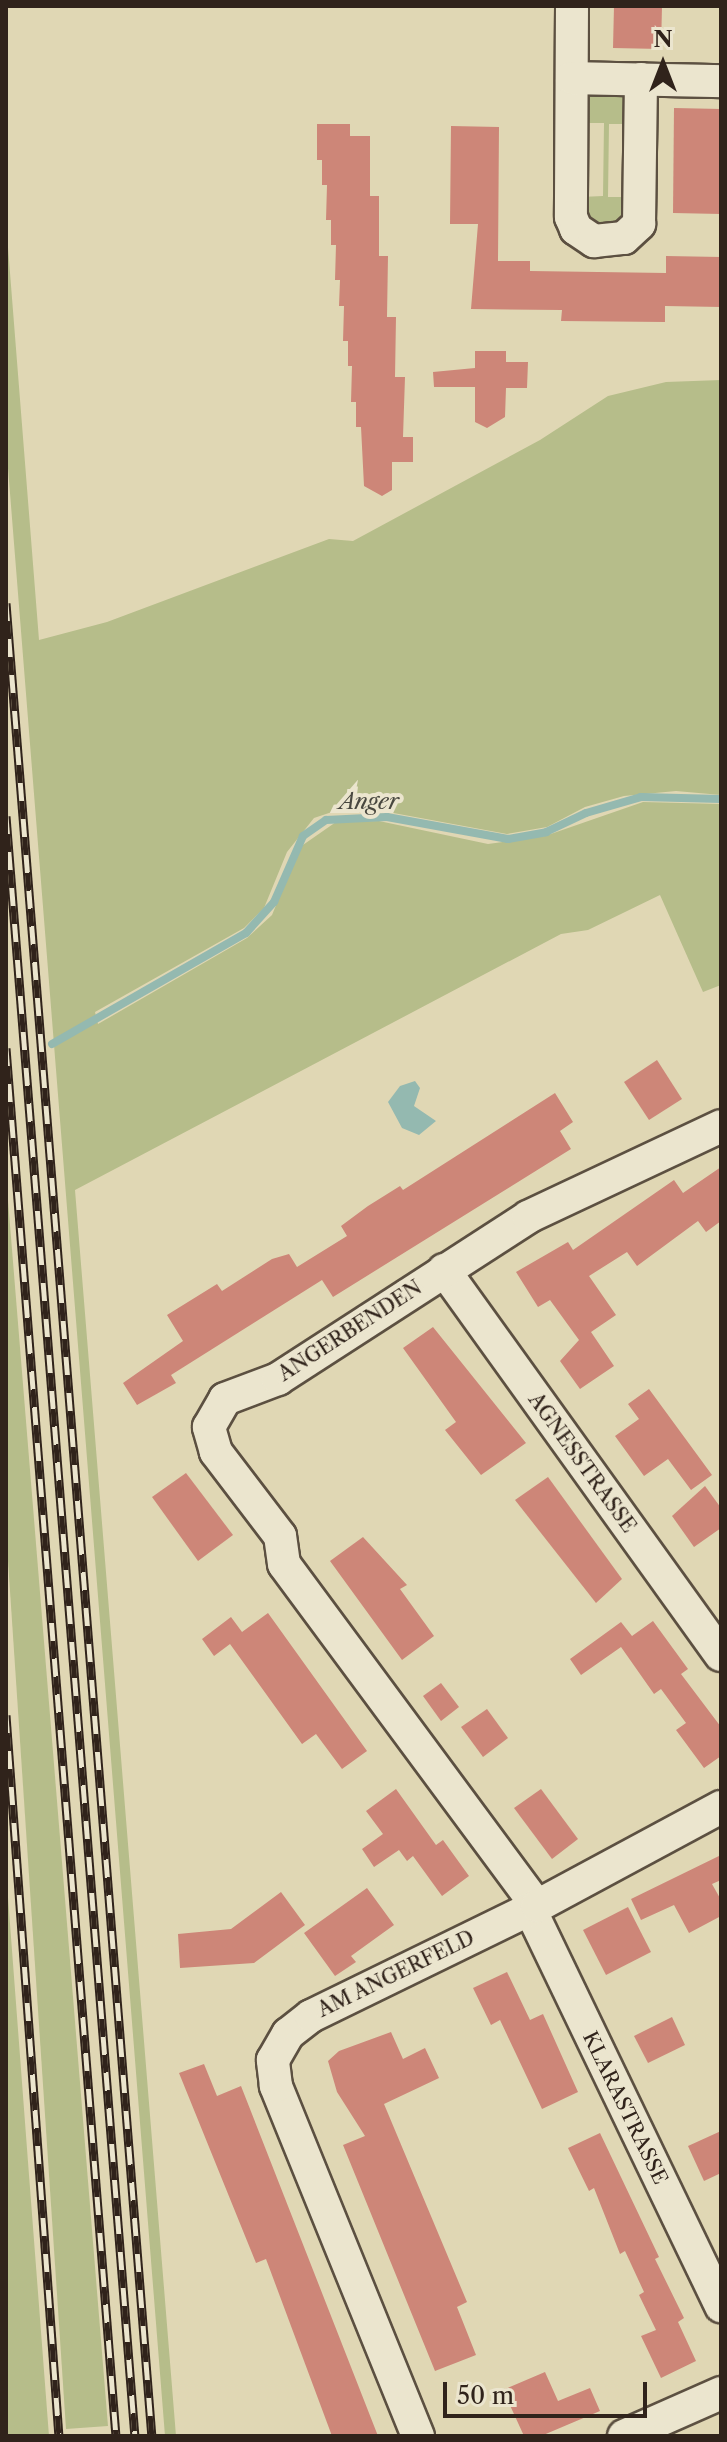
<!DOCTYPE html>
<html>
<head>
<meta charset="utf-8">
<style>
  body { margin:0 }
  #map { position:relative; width:727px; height:2442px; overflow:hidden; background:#e0d7b4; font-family:"Libre Caslon Text",serif }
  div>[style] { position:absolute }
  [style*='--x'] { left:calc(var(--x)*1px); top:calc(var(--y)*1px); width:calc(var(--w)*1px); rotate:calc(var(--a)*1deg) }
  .green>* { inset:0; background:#b6bd8a }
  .water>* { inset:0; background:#94b9b0 }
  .stream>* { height:8px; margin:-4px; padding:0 4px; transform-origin:4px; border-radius:4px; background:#94b9b0 }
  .building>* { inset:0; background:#cd8678 }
  .roads { filter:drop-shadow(2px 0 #5c5041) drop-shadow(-2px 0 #5c5041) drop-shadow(0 2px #5c5041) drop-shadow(0 -2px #5c5041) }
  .minor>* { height:32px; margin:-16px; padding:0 16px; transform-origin:16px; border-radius:16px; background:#ebe5ce }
  .rail>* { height:9px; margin-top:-4.5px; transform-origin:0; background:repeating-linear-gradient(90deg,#ebe5ce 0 18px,#30231b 0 36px); box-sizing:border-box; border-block:2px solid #30231b }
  span { translate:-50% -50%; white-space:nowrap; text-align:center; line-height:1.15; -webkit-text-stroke:8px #ebe5ce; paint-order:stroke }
  .street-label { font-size:20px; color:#30231b }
  .water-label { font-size:22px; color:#494840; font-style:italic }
  .frame { position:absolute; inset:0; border:8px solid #30231b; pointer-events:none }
  .north { position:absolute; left:623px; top:24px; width:80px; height:80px; -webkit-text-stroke:6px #ebe5ce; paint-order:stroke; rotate:0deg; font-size:22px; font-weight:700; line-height:32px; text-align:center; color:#30231b }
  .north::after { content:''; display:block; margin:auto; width:28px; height:36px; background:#30231b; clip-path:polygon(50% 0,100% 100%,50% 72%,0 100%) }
  .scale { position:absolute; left:443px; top:2382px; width:204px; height:36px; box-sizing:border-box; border:4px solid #30231b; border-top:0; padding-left:10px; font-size:24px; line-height:28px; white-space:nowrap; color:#30231b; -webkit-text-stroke:6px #ebe5ce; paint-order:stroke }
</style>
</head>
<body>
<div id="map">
  <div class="green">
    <div style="clip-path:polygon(594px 90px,625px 95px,630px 124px,609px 124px,608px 197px,629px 197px,621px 226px,594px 228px,580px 204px,581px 197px,603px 196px,604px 123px,582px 123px,584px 101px)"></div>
    <div style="clip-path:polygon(6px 222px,39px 640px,107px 622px,329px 539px,353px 541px,540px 440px,608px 396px,666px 382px,721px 380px,721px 795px,676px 791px,624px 796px,585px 807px,547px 827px,507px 834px,388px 812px,338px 810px,314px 818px,287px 852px,264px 908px,244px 928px,95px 1012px,98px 1024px,247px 938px,272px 915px,300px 847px,336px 822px,379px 821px,488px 844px,545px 836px,643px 802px,721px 804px,721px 985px,703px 992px,660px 895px,588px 930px,561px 934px,75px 1190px,176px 2436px,165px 2436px,6px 443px)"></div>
    <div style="clip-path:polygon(6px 1176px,108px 2426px,66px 2429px,6px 1531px)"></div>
    <div style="clip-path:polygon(6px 1871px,29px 2175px,49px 2436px,6px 2436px)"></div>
  </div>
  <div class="water">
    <div style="clip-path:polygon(415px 1081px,420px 1088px,414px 1106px,436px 1121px,419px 1135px,402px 1128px,388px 1102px,400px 1086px)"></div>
  </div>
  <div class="stream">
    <div style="--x:52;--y:1044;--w:224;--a:-29.8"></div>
    <div style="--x:246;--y:933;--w:42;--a:-47.9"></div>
    <div style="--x:274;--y:902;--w:72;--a:-66.3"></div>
    <div style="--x:303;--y:836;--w:28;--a:-35"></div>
    <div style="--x:326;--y:820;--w:61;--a:-2.8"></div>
    <div style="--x:387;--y:817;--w:123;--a:10.3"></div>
    <div style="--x:508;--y:839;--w:39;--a:-10"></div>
    <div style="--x:546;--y:832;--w:44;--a:-25.4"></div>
    <div style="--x:586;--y:813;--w:57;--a:-16.2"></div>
    <div style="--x:641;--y:797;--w:80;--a:1.4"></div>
  </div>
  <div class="building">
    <div style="clip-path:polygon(614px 6px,662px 6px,661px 49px,613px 48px)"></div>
    <div style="clip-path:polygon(674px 108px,721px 109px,721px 214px,673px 213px)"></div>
    <div style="clip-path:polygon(317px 124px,350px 124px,350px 136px,370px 136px,370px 196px,379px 196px,379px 256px,388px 256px,387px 317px,396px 317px,395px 377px,405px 377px,403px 437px,413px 437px,413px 462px,392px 462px,392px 490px,382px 496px,364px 486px,361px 427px,356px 427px,356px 402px,351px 402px,352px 366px,348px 366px,348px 341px,343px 341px,344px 306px,339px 306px,340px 280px,335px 280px,336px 245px,331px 245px,331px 220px,326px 220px,327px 185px,322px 185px,322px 160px,317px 160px)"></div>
    <div style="clip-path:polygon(451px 126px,499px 127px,498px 261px,530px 261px,530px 271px,666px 273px,666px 256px,721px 257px,721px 307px,665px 306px,665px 322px,561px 321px,562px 310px,471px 309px,478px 224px,450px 224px)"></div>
    <div style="clip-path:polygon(475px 351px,506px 351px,506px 362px,528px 362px,527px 388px,506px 388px,505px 417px,487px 428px,475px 422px,475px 387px,434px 387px,433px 372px,475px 368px)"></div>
    <div style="clip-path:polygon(657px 1060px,682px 1099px,649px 1120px,624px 1082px)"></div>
    <div style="clip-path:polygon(555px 1093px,573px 1122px,560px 1131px,571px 1149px,333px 1297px,322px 1280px,171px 1375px,176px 1383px,137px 1405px,123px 1383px,183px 1341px,167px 1315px,217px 1284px,222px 1291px,272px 1259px,289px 1254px,297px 1267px,347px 1236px,341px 1226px,368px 1206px,400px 1186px,403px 1190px)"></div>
    <div style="clip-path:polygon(721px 1167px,721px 1221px,706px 1232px,698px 1221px,637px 1266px,627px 1252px,589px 1276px,616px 1315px,591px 1332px,614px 1366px,580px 1389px,560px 1361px,579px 1340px,550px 1300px,538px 1307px,516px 1272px,568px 1242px,573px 1250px,674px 1180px,683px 1193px)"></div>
    <div style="clip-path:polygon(433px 1327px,526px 1443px,481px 1475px,445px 1430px,456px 1422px,403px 1348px)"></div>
    <div style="clip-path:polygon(649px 1389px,712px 1475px,691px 1490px,668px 1459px,644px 1476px,615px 1436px,639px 1419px,628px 1404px)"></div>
    <div style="clip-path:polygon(186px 1473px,233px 1535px,198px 1561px,152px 1497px)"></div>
    <div style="clip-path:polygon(548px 1477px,622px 1579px,596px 1603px,515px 1500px)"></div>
    <div style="clip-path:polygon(705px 1486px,721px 1508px,721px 1528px,694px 1547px,672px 1516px)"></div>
    <div style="clip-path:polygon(363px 1537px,407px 1585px,400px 1589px,434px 1636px,402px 1660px,330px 1561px)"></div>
    <div style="clip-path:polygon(268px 1613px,367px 1751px,342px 1769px,316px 1734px,302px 1744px,230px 1644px,214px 1656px,202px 1639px,231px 1617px,242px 1632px)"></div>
    <div style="clip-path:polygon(653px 1621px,688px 1669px,681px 1674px,721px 1727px,721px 1756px,704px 1768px,676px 1730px,686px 1723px,661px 1689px,654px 1694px,621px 1647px,581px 1675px,570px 1659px,621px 1622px,632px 1636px)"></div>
    <div style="clip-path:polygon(441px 1683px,459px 1707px,441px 1721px,423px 1696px)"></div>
    <div style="clip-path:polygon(487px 1709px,508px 1738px,483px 1757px,461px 1727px)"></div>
    <div style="clip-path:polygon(396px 1789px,436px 1845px,443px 1840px,469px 1876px,442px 1896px,413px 1856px,407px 1861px,399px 1850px,374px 1867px,362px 1849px,383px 1834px,366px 1811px)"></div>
    <div style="clip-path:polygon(541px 1789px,578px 1839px,552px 1859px,514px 1808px)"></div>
    <div style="clip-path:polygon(721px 1855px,721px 1880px,712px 1884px,721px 1900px,721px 1916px,689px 1933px,674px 1905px,641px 1920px,631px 1899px)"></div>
    <div style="clip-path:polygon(367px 1888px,394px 1925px,351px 1956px,356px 1962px,335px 1976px,304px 1933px)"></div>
    <div style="clip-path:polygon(281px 1892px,305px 1925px,254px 1963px,180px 1968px,178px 1934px,231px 1929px)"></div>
    <div style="clip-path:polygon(628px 1907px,651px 1952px,606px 1975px,583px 1930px)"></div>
    <div style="clip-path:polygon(507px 1972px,530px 2020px,543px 2014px,578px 2092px,542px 2109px,500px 2020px,491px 2025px,473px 1988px)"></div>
    <div style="clip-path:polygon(672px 2017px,685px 2045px,648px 2063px,634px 2036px)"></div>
    <div style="clip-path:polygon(391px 2032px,403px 2059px,425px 2048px,439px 2078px,384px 2104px,467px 2302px,457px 2307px,476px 2355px,435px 2371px,343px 2145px,365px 2136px,337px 2092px,328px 2061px,339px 2051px)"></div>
    <div style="clip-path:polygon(204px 2064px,217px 2096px,241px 2086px,378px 2436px,332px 2436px,266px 2259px,256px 2263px,179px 2073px)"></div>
    <div style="clip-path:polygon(721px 2131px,721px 2173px,704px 2181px,688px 2146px)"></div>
    <div style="clip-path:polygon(600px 2133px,659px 2257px,655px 2259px,684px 2318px,678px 2322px,696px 2361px,661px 2378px,641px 2336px,656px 2330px,639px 2295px,644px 2292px,625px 2251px,620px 2254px,594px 2188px,589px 2191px,568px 2148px)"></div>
    <div style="clip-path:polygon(545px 2372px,558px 2401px,590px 2388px,600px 2411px,541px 2436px,524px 2436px,503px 2390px)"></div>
  </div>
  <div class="roads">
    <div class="minor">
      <div style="--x:572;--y:6;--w:211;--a:90.3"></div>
      <div style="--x:571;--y:217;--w:13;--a:67"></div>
      <div style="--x:576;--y:229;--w:22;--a:34"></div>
      <div style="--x:594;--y:241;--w:30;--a:-6"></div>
      <div style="--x:624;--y:238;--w:21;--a:-43"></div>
      <div style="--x:639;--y:224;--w:145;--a:-89.2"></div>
      <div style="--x:572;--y:78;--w:149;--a:1.2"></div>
      <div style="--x:444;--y:1270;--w:474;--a:54.3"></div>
      <div style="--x:537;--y:1906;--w:425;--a:-126.5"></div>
      <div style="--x:284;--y:1564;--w:28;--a:-98"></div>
      <div style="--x:280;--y:1536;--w:106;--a:-127.3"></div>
      <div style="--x:216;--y:1452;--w:26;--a:-106"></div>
      <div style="--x:209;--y:1427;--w:32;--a:-60"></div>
      <div style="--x:225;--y:1399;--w:57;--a:-20.7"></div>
      <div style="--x:278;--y:1379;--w:298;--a:-32.9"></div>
      <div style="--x:528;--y:1217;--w:213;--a:-25.2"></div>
      <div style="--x:530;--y:1909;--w:441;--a:64.3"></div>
      <div style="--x:418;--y:2436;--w:378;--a:-112.1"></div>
      <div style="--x:276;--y:2086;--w:26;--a:-97"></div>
      <div style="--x:273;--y:2060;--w:30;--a:-60"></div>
      <div style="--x:288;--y:2034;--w:29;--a:-38"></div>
      <div style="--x:311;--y:2016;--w:251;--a:-26"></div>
      <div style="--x:537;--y:1906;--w:209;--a:-28.3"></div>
      <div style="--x:624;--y:2436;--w:106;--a:-23.9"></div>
    </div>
  </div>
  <div class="rail">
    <div style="--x:6;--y:603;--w:1839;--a:85.45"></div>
    <div style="--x:6;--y:816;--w:1625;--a:85.45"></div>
    <div style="--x:6;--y:1048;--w:1392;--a:85.47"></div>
    <div style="--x:6;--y:1715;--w:723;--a:85.8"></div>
  </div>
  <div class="street-label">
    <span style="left:350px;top:1331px;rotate:-33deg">ANGERBENDEN</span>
    <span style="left:582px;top:1463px;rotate:54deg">AGNESSTRASSE</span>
    <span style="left:396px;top:1974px;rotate:-26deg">AM ANGERFELD</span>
    <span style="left:625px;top:2108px;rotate:64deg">KLARASTRASSE</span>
  </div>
  <div class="water-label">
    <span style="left:369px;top:802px">Anger</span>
  </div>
  <div class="frame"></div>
  <div class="north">N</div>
  <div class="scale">50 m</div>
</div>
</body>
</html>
